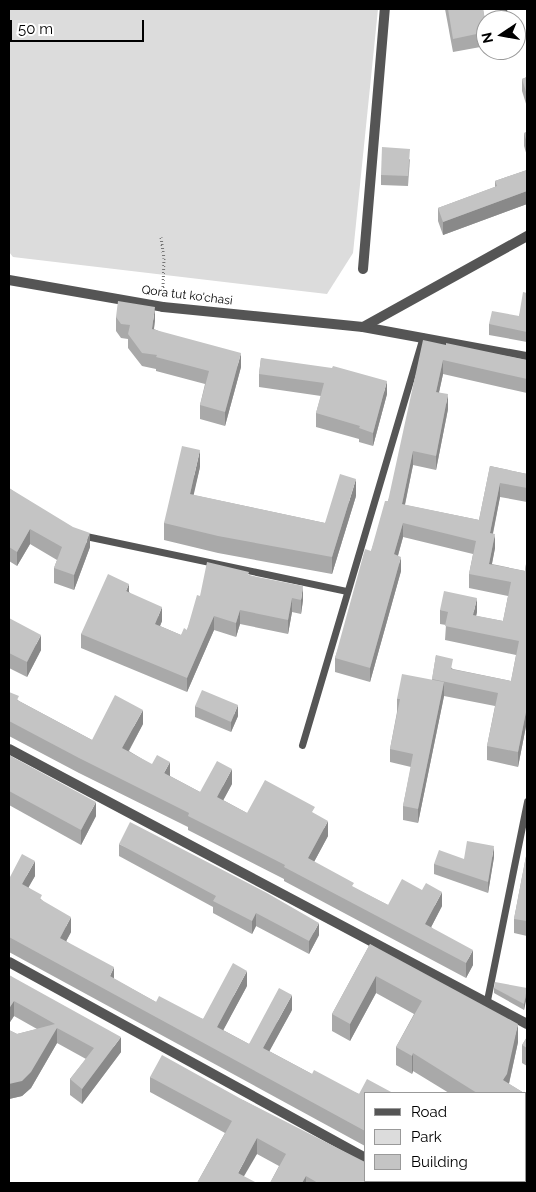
<!DOCTYPE html>
<html>
<head>
<meta charset="utf-8">
<style>
  body { margin:0 }
  #map { position:relative; width:536px; height:1192px; overflow:hidden; background:#fff; font-family:Raleway,sans-serif }
  div>[style] { position:absolute }
  [style*='--x'] { left:calc(var(--x)*1px); top:calc(var(--y)*1px); width:calc(var(--w)*1px); rotate:calc(var(--a)*1deg) }
  .green>* { inset:0; background:#dcdcdc }
  .path>* { height:3px; margin-top:-1.5px; transform-origin:0; background:repeating-linear-gradient(90deg,#777 0 1px,transparent 0 3.5px) }
  .service>* { height:7px; margin:-3.5px; padding:0 3.5px; transform-origin:3.5px; border-radius:3.5px; background:#555 }
  .minor>* { height:10px; margin:-5px; padding:0 5px; transform-origin:5px; border-radius:5px; background:#555 }
  .tertiary>* { height:10px; margin:-5px; padding:0 5px; transform-origin:5px; border-radius:5px; background:#555 }
  .wall>* { inset:0; background:#a9a9a9 }
  .shaded-wall>* { inset:0; background:#898989 }
  .building>* { inset:0; background:#c4c4c4 }
  span { translate:-50% -50%; white-space:nowrap; text-align:center; line-height:1.15; -webkit-text-stroke:4px #fff; paint-order:stroke }
  .street-label { font-size:12px; color:#000 }
  .frame { position:absolute; inset:0; border:10px solid #000; pointer-events:none }
  .legend { position:absolute; left:364px; top:1092px; width:162px; height:90px; box-sizing:border-box; background:#fff; border:1px solid #999; margin:0; padding:6px 9px; list-style:none; font-size:15px; color:#000 }
  .legend li { display:flex; align-items:center; gap:10px; height:25px }
  .legend b { width:25px; border:1px solid #999 }
  .north { position:absolute; left:476px; top:10px; width:50px; height:50px; box-sizing:border-box; background:#fff; border:1px solid #999; border-radius:50%; rotate:258deg; font-size:14px; font-weight:700; line-height:20px; text-align:center; color:#000 }
  .north::after { content:''; display:block; margin:auto; width:18px; height:22px; background:#000; clip-path:polygon(50% 0,100% 100%,50% 72%,0 100%) }
  .scale { position:absolute; left:10px; top:20px; width:134px; height:22px; box-sizing:border-box; border:2px solid #000; border-top:0; padding-left:6px; font-size:15px; line-height:18px; white-space:nowrap; color:#000; -webkit-text-stroke:4px #fff; paint-order:stroke }
</style>
</head>
<body>
<div id="map">
  <div class="green">
    <div style="clip-path:polygon(9px 9px,378px 9px,353px 253px,327px 294px,13px 257px,9px 252px)"></div>
  </div>
  <div class="path">
    <div style="--x:161;--y:237;--w:21;--a:82"></div>
    <div style="--x:164;--y:258;--w:36;--a:92"></div>
  </div>
  <div class="service">
    <div style="--x:503;--y:9;--w:11;--a:80"></div>
    <div style="--x:81;--y:535;--w:272;--a:11.9"></div>
    <div style="--x:302;--y:745;--w:426;--a:-73.5"></div>
    <div style="--x:487;--y:1000;--w:203;--a:-78.6"></div>
  </div>
  <div class="minor">
    <div style="--x:363;--y:269;--w:261;--a:-85.2"></div>
    <div style="--x:9;--y:749;--w:586;--a:27.96"></div>
    <div style="--x:9;--y:962;--w:406;--a:28.8"></div>
    <div style="--x:405;--y:1181;--w:4;--a:27"></div>
  </div>
  <div class="tertiary">
    <div style="--x:9;--y:280;--w:156;--a:9.9"></div>
    <div style="--x:163;--y:307;--w:201;--a:5.7"></div>
    <div style="--x:363;--y:327;--w:167;--a:10.4"></div>
    <div style="--x:363;--y:327;--w:188;--a:-29"></div>
  </div>
  <div class="wall">
    <div style="clip-path:polygon(445px 9px,483px 9px,486px 25px,486px 46px,453px 52px)"></div>
    <div style="clip-path:polygon(527px 77px,527px 107px,522px 91px,522px 79px)"></div>
    <div style="clip-path:polygon(527px 132px,527px 156px,524px 146px,524px 133px)"></div>
    <div style="clip-path:polygon(410px 159px,408px 186px,381px 185px,381px 175px)"></div>
    <div style="clip-path:polygon(527px 170px,527px 204px,443px 235px,438px 221px,438px 208px,495px 187px,495px 181px)"></div>
    <div style="clip-path:polygon(527px 293px,527px 342px,489px 335px,489px 324px,519px 316px)"></div>
    <div style="clip-path:polygon(116px 317px,155px 320px,154px 329px,241px 367px,225px 426px,200px 419px,200px 405px,205px 384px,156px 371px,156px 369px,142px 366px,128px 348px,128px 339px,121px 338px,116px 331px)"></div>
    <div style="clip-path:polygon(446px 345px,527px 360px,527px 393px,443px 374px,439px 392px,448px 409px,436px 470px,413px 465px,405px 505px,479px 520px,490px 466px,527px 474px,527px 502px,500px 497px,493px 534px,495px 548px,492px 564px,525px 571px,527px 557px,527px 721px,518px 767px,487px 760px,487px 746px,495px 706px,444px 696px,418px 823px,403px 820px,403px 806px,411px 767px,390px 762px,390px 749px,397px 712px,397px 699px,432px 680px,436px 655px,453px 669px,511px 681px,516px 655px,445px 640px,446px 625px,440px 624px,440px 610px,477px 612px,476px 616px,503px 621px,508px 596px,469px 588px,469px 574px,473px 554px,403px 537px,398px 556px,401px 571px,370px 682px,335px 672px,335px 658px,388px 501px)"></div>
    <div style="clip-path:polygon(261px 358px,387px 394px,373px 446px,359px 442px,359px 439px,316px 427px,316px 413px,321px 396px,259px 387px,259px 374px)"></div>
    <div style="clip-path:polygon(200px 467px,193px 495px,325px 523px,356px 496px,332px 574px,218px 553px,164px 540px,164px 523px)"></div>
    <div style="clip-path:polygon(9px 488px,90px 547px,74px 590px,54px 583px,54px 568px,57px 560px,30px 544px,17px 566px,9px 561px)"></div>
    <div style="clip-path:polygon(249px 575px,303px 600px,301px 614px,292px 612px,288px 634px,240px 624px,236px 637px,214px 630px,187px 692px,81px 648px,81px 634px,129px 592px,162px 621px,160px 626px,181px 635px,187px 630px,200px 596px)"></div>
    <div style="clip-path:polygon(9px 618px,41px 650px,27px 677px,9px 668px)"></div>
    <div style="clip-path:polygon(9px 692px,19px 701px,92px 740px,143px 724px,129px 751px,170px 776px,200px 792px,232px 784px,223px 800px,247px 813px,315px 814px,328px 836px,314px 862px,354px 888px,388px 905px,442px 906px,431px 927px,473px 965px,466px 978px,284px 881px,284px 879px,188px 830px,188px 827px,79px 773px,9px 736px)"></div>
    <div style="clip-path:polygon(195px 706px,238px 716px,231px 732px,195px 717px)"></div>
    <div style="clip-path:polygon(9px 755px,96px 816px,81px 845px,9px 805px)"></div>
    <div style="clip-path:polygon(119px 844px,319px 935px,309px 954px,256px 926px,252px 934px,213px 913px,213px 907px,119px 856px)"></div>
    <div style="clip-path:polygon(527px 851px,527px 936px,514px 933px,514px 919px)"></div>
    <div style="clip-path:polygon(494px 857px,488px 893px,434px 874px,434px 864px,464px 859px)"></div>
    <div style="clip-path:polygon(35px 876px,28px 887px,42px 900px,71px 932px,66px 941px,114px 979px,156px 1002px,203px 1019px,247px 986px,223px 1030px,249px 1044px,292px 1010px,269px 1051px,312px 1074px,359px 1094px,365px 1093px,365px 1146px,9px 952px,9px 877px,10px 877px)"></div>
    <div style="clip-path:polygon(370px 944px,518px 1042px,509px 1084px,524px 1093px,449px 1093px,413px 1071px,412px 1074px,396px 1065px,396px 1047px,414px 1014px,376px 993px,350px 1041px,332px 1031px,332px 1014px)"></div>
    <div style="clip-path:polygon(9px 975px,121px 1052px,82px 1104px,70px 1095px,70px 1079px,86px 1059px,57px 1043px,31px 1088px,22px 1096px,9px 1099px,9px 1030px,17px 1034px,37px 1029px,14px 1016px,10px 1022px,9px 1021px)"></div>
    <div style="clip-path:polygon(494px 988px,527px 988px,524px 1010px,494px 993px)"></div>
    <div style="clip-path:polygon(527px 1037px,527px 1066px,522px 1063px,522px 1045px)"></div>
    <div style="clip-path:polygon(150px 1077px,243px 1100px,398px 1183px,270px 1183px,279px 1166px,257px 1154px,197px 1183px,225px 1133px,150px 1092px)"></div>
    <div style="clip-path:polygon(525px 1094px,527px 1095px,527px 1142px,525px 1141px)"></div>
  </div>
  <div class="shaded-wall">
    <div style="clip-path:polygon(527px 191px,527px 204px,443px 235px,443px 222px)"></div>
    <div style="clip-path:polygon(155px 307px,155px 320px,152px 342px,152px 329px)"></div>
    <div style="clip-path:polygon(241px 353px,241px 367px,225px 426px,225px 412px)"></div>
    <div style="clip-path:polygon(443px 360px,443px 374px,436px 406px,436px 392px)"></div>
    <div style="clip-path:polygon(387px 381px,387px 394px,373px 446px,373px 433px)"></div>
    <div style="clip-path:polygon(448px 394px,448px 409px,436px 470px,436px 456px)"></div>
    <div style="clip-path:polygon(200px 450px,200px 467px,190px 511px,190px 494px)"></div>
    <div style="clip-path:polygon(413px 451px,413px 465px,402px 518px,402px 504px)"></div>
    <div style="clip-path:polygon(356px 479px,356px 496px,332px 574px,332px 557px)"></div>
    <div style="clip-path:polygon(500px 483px,500px 497px,490px 547px,490px 533px)"></div>
    <div style="clip-path:polygon(403px 523px,403px 537px,394px 569px,394px 554px)"></div>
    <div style="clip-path:polygon(30px 529px,30px 544px,17px 566px,17px 552px)"></div>
    <div style="clip-path:polygon(90px 533px,90px 547px,74px 590px,74px 575px)"></div>
    <div style="clip-path:polygon(495px 534px,495px 548px,489px 578px,489px 564px)"></div>
    <div style="clip-path:polygon(401px 557px,401px 571px,370px 682px,370px 668px)"></div>
    <div style="clip-path:polygon(129px 584px,129px 598px,126px 591px)"></div>
    <div style="clip-path:polygon(303px 586px,303px 600px,301px 614px,301px 600px)"></div>
    <div style="clip-path:polygon(292px 598px,292px 612px,288px 634px,288px 620px)"></div>
    <div style="clip-path:polygon(477px 598px,477px 612px,473px 629px,473px 615px)"></div>
    <div style="clip-path:polygon(162px 607px,162px 621px,155px 638px,155px 624px)"></div>
    <div style="clip-path:polygon(240px 610px,240px 624px,236px 637px,236px 623px)"></div>
    <div style="clip-path:polygon(214px 616px,214px 630px,187px 692px,187px 678px)"></div>
    <div style="clip-path:polygon(41px 635px,41px 650px,27px 677px,27px 662px)"></div>
    <div style="clip-path:polygon(444px 682px,444px 696px,418px 823px,418px 809px)"></div>
    <div style="clip-path:polygon(238px 705px,238px 716px,231px 732px,231px 722px)"></div>
    <div style="clip-path:polygon(527px 707px,527px 721px,518px 767px,518px 752px)"></div>
    <div style="clip-path:polygon(143px 710px,143px 724px,122px 763px,122px 748px)"></div>
    <div style="clip-path:polygon(170px 762px,170px 777px,164px 773px)"></div>
    <div style="clip-path:polygon(232px 769px,232px 784px,217px 812px,217px 797px)"></div>
    <div style="clip-path:polygon(96px 802px,96px 816px,81px 845px,81px 830px)"></div>
    <div style="clip-path:polygon(328px 821px,328px 836px,308px 873px,308px 858px)"></div>
    <div style="clip-path:polygon(494px 846px,494px 857px,488px 893px,488px 882px)"></div>
    <div style="clip-path:polygon(35px 861px,35px 876px,22px 899px,22px 884px)"></div>
    <div style="clip-path:polygon(442px 892px,442px 906px,425px 939px,425px 924px)"></div>
    <div style="clip-path:polygon(256px 913px,256px 926px,252px 934px,252px 921px)"></div>
    <div style="clip-path:polygon(71px 917px,71px 932px,60px 953px,60px 938px)"></div>
    <div style="clip-path:polygon(319px 923px,319px 935px,309px 954px,309px 941px)"></div>
    <div style="clip-path:polygon(473px 950px,473px 965px,466px 978px,466px 963px)"></div>
    <div style="clip-path:polygon(114px 967px,114px 982px,110px 976px)"></div>
    <div style="clip-path:polygon(247px 971px,247px 986px,217px 1042px,217px 1027px)"></div>
    <div style="clip-path:polygon(376px 976px,376px 993px,350px 1041px,350px 1024px)"></div>
    <div style="clip-path:polygon(527px 991px,527px 997px,524px 1010px,524px 1004px)"></div>
    <div style="clip-path:polygon(292px 995px,292px 1010px,263px 1063px,263px 1048px)"></div>
    <div style="clip-path:polygon(14px 1001px,14px 1016px,10px 1022px,10px 1007px)"></div>
    <div style="clip-path:polygon(518px 1024px,518px 1042px,507px 1092px,503px 1080px)"></div>
    <div style="clip-path:polygon(57px 1028px,57px 1043px,31px 1088px,22px 1096px,9px 1099px,9px 1084px)"></div>
    <div style="clip-path:polygon(121px 1037px,121px 1052px,82px 1104px,82px 1089px)"></div>
    <div style="clip-path:polygon(413px 1053px,413px 1071px,412px 1074px,412px 1056px)"></div>
    <div style="clip-path:polygon(257px 1138px,257px 1154px,240px 1183px,238px 1173px)"></div>
    <div style="clip-path:polygon(306px 1176px,306px 1183px,302px 1183px)"></div>
  </div>
  <div class="building">
    <div style="clip-path:polygon(448px 9px,483px 9px,486px 25px,486px 32px,453px 39px)"></div>
    <div style="clip-path:polygon(527px 77px,527px 95px,522px 79px)"></div>
    <div style="clip-path:polygon(527px 132px,527px 143px,524px 133px)"></div>
    <div style="clip-path:polygon(382px 147px,410px 149px,408px 176px,381px 175px)"></div>
    <div style="clip-path:polygon(527px 170px,527px 191px,443px 222px,438px 208px,497px 186px,495px 181px)"></div>
    <div style="clip-path:polygon(523px 292px,527px 293px,527px 332px,489px 324px,492px 311px,519px 316px)"></div>
    <div style="clip-path:polygon(118px 301px,155px 307px,152px 329px,241px 353px,225px 412px,200px 405px,209px 371px,156px 357px,157px 355px,142px 353px,128px 334px,130px 325px,121px 324px,116px 317px)"></div>
    <div style="clip-path:polygon(423px 340px,446px 345px,446px 343px,527px 360px,527px 379px,443px 360px,436px 392px,448px 394px,436px 456px,413px 451px,402px 504px,479px 520px,490px 466px,527px 474px,527px 488px,500px 483px,490px 533px,495px 534px,489px 564px,525px 571px,527px 557px,527px 707px,518px 752px,487px 746px,498px 693px,432px 679px,436px 655px,453px 659px,451px 669px,511px 681px,519px 641px,445px 626px,448px 612px,440px 610px,444px 591px,477px 598px,473px 615px,503px 621px,511px 582px,469px 574px,476px 541px,403px 523px,394px 554px,401px 557px,370px 668px,335px 658px,365px 549px,371px 551px,385px 501px,388px 501px)"></div>
    <div style="clip-path:polygon(261px 358px,332px 368px,333px 366px,387px 381px,373px 433px,359px 428px,360px 426px,316px 413px,324px 383px,259px 374px)"></div>
    <div style="clip-path:polygon(182px 446px,200px 450px,190px 494px,325px 523px,340px 474px,356px 479px,332px 557px,218px 536px,164px 523px)"></div>
    <div style="clip-path:polygon(9px 488px,73px 527px,90px 533px,74px 575px,54px 568px,62px 547px,30px 529px,17px 552px,9px 547px)"></div>
    <div style="clip-path:polygon(207px 562px,249px 572px,248px 575px,303px 586px,301px 600px,292px 598px,288px 620px,240px 610px,236px 623px,214px 616px,187px 678px,81px 634px,108px 574px,129px 584px,126px 591px,162px 607px,155px 624px,181px 635px,184px 628px,187px 630px,197px 595px,200px 596px)"></div>
    <div style="clip-path:polygon(9px 618px,41px 635px,27px 662px,9px 653px)"></div>
    <div style="clip-path:polygon(402px 674px,444px 682px,418px 809px,403px 806px,413px 754px,390px 749px,400px 699px,397px 699px)"></div>
    <div style="clip-path:polygon(202px 690px,238px 705px,231px 722px,195px 706px)"></div>
    <div style="clip-path:polygon(9px 692px,19px 696px,17px 700px,92px 740px,115px 695px,143px 710px,122px 748px,152px 764px,157px 755px,170px 762px,164px 773px,200px 792px,217px 761px,232px 769px,217px 797px,247px 813px,265px 780px,315px 807px,312px 812px,328px 821px,308px 858px,354px 883px,352px 886px,388px 905px,402px 879px,422px 890px,426px 883px,442px 892px,425px 924px,473px 950px,466px 963px,284px 867px,285px 865px,188px 816px,189px 813px,79px 758px,9px 721px)"></div>
    <div style="clip-path:polygon(9px 755px,96px 802px,81px 830px,9px 791px)"></div>
    <div style="clip-path:polygon(130px 822px,267px 893px,319px 923px,309px 941px,256px 913px,252px 921px,213px 901px,216px 896px,119px 844px)"></div>
    <div style="clip-path:polygon(467px 841px,494px 846px,488px 882px,434px 864px,439px 850px,464px 859px)"></div>
    <div style="clip-path:polygon(527px 851px,527px 921px,514px 919px)"></div>
    <div style="clip-path:polygon(22px 854px,35px 861px,22px 884px,42px 895px,40px 899px,71px 917px,60px 938px,114px 967px,110px 976px,156px 1002px,159px 996px,203px 1019px,233px 963px,247px 971px,217px 1027px,249px 1044px,279px 988px,292px 995px,263px 1048px,312px 1074px,314px 1070px,359px 1094px,367px 1079px,393px 1093px,365px 1093px,365px 1131px,9px 937px,9px 877px,10px 877px)"></div>
    <div style="clip-path:polygon(370px 944px,518px 1024px,507px 1074px,503px 1080px,524px 1093px,477px 1093px,413px 1053px,412px 1056px,396px 1047px,422px 1001px,376px 976px,350px 1024px,332px 1014px)"></div>
    <div style="clip-path:polygon(9px 975px,121px 1037px,82px 1089px,70px 1079px,94px 1048px,57px 1028px,31px 1072px,22px 1081px,9px 1084px,9px 1030px,17px 1034px,55px 1024px,14px 1001px,10px 1007px,9px 1006px)"></div>
    <div style="clip-path:polygon(495px 982px,527px 988px,524px 1004px,494px 988px)"></div>
    <div style="clip-path:polygon(527px 1037px,527px 1048px,522px 1045px)"></div>
    <div style="clip-path:polygon(162px 1055px,243px 1100px,365px 1162px,365px 1181px,393px 1181px,398px 1183px,318px 1183px,306px 1176px,302px 1183px,270px 1183px,286px 1154px,257px 1138px,238px 1173px,257px 1183px,197px 1183px,232px 1121px,150px 1077px)"></div>
    <div style="clip-path:polygon(525px 1094px,527px 1095px,527px 1125px,525px 1123px)"></div>
  </div>
  <div class="street-label">
    <span style="left:187px;top:296px;rotate:7deg">Qora tut ko'chasi</span>
  </div>
  <div class="frame"></div>
  <ul class="legend">
  <li><b style="height:6px;background:#555"></b>Road</li>
  <li><b style="height:14px;background:#dcdcdc"></b>Park</li>
  <li><b style="height:14px;background:#c4c4c4"></b>Building</li>
  </ul>
  <div class="north">N</div>
  <div class="scale">50 m</div>
</div>
</body>
</html>
